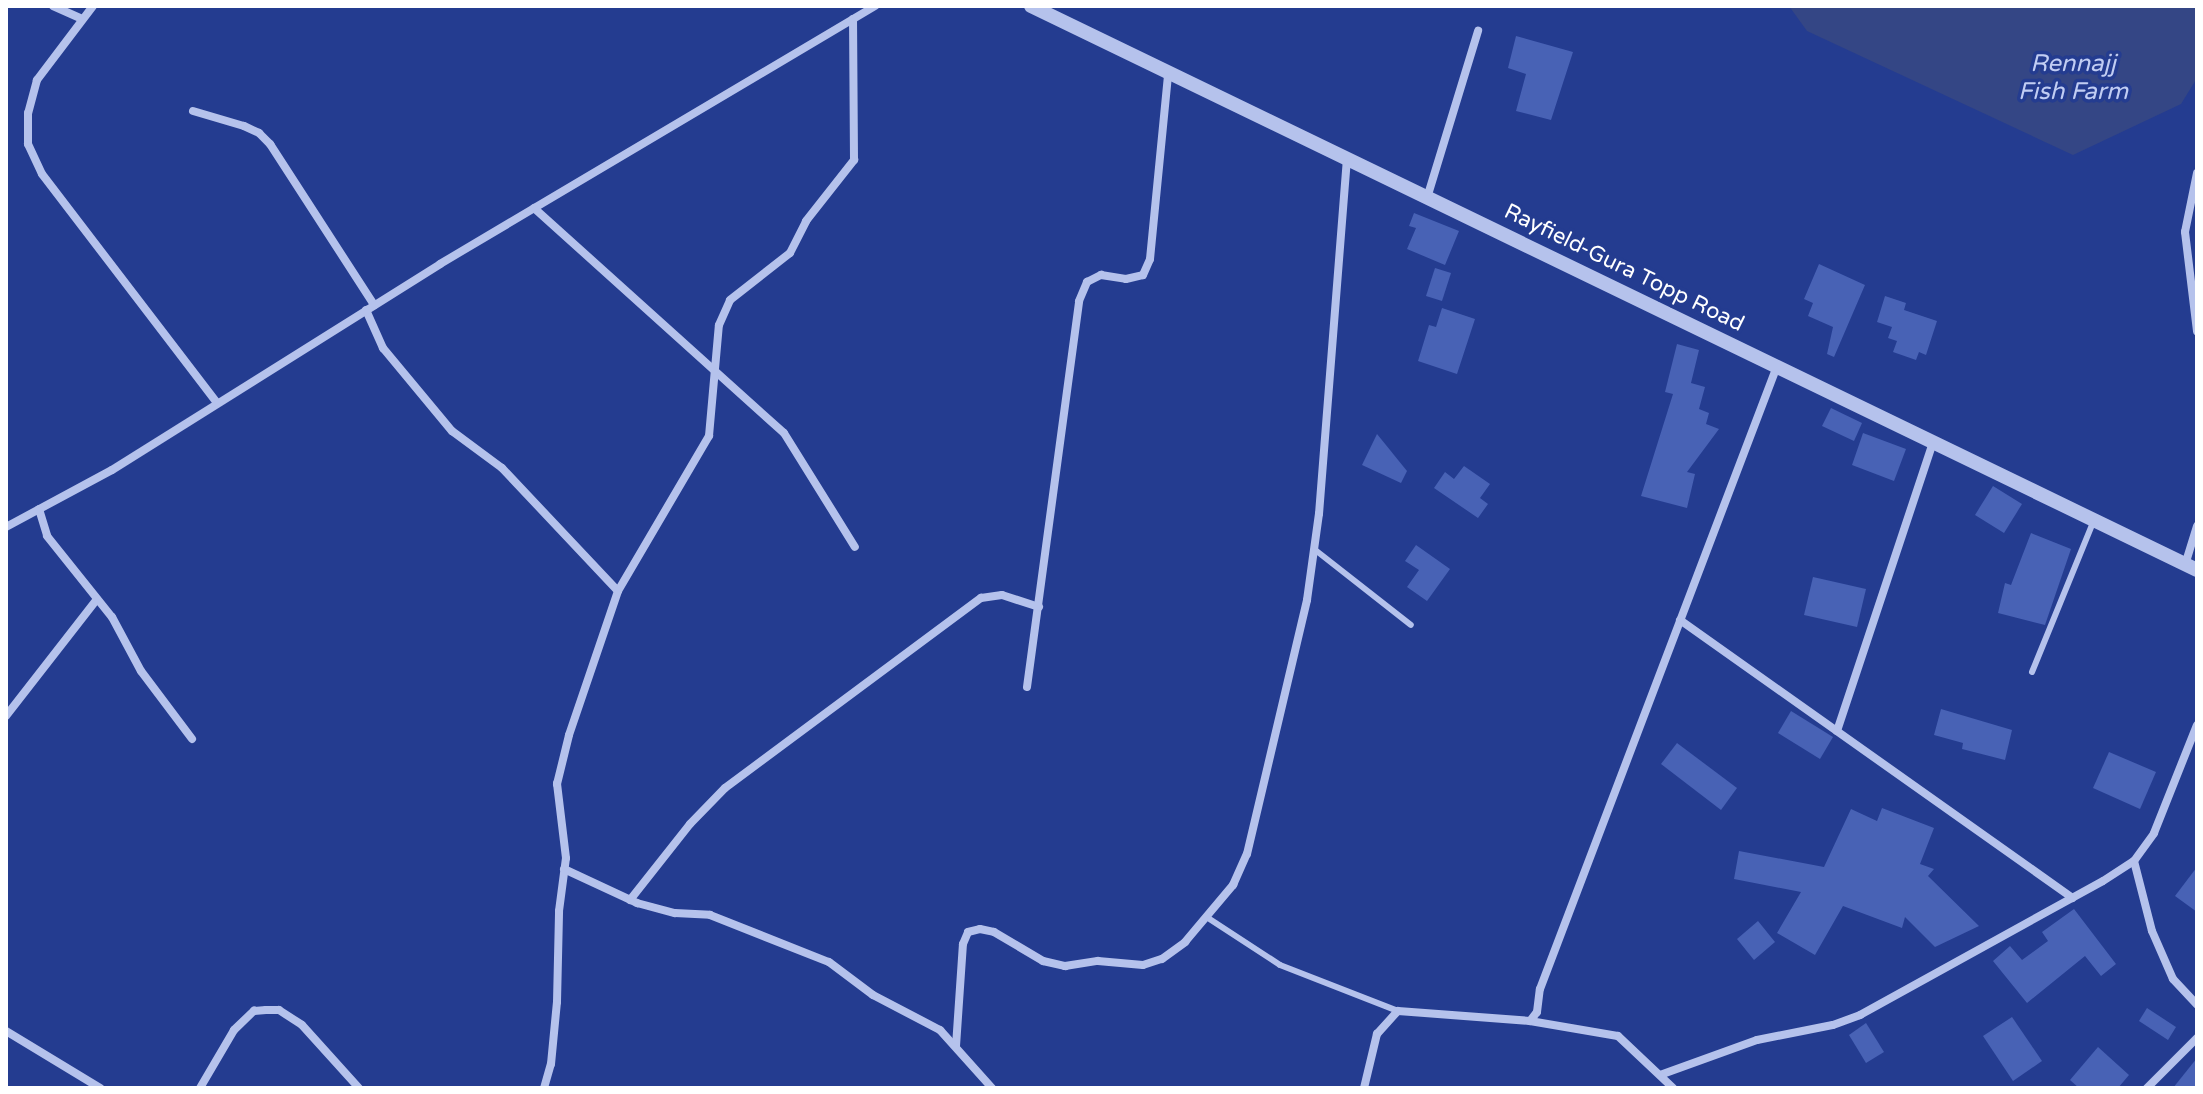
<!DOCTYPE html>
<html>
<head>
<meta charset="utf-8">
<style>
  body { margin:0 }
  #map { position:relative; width:2203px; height:1094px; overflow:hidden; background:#243c90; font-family:"Varela Round",sans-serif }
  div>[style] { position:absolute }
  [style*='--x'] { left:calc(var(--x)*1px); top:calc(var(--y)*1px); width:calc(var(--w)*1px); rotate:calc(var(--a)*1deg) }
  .water>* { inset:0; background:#344685 }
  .building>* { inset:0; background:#4862b5 }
  .service>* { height:6px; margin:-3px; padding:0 3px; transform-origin:3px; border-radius:3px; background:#b5c2ec }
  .minor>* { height:8px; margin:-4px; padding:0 4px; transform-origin:4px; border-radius:4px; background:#b5c2ec }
  .tertiary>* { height:14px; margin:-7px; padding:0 7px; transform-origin:7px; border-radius:7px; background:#b5c2ec }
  span { translate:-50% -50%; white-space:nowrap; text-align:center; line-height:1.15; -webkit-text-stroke:7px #243c90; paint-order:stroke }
  .street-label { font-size:22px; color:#fff }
  .water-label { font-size:24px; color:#c1cdf3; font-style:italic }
  .frame { position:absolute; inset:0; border:8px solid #fff; pointer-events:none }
</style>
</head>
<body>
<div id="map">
  <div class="water">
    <div style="clip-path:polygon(1789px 6px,2197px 6px,2197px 78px,2181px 104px,2073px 155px,1807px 31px)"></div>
  </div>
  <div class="building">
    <div style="clip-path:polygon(1516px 36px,1573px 52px,1551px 120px,1516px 111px,1526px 74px,1508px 68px)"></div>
    <div style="clip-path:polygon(1414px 213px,1459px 231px,1445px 265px,1407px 249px,1416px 228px,1409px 226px)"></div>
    <div style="clip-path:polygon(1819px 264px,1865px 285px,1834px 357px,1827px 354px,1833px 327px,1808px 316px,1813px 303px,1804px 299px)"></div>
    <div style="clip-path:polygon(1435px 268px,1451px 273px,1442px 301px,1426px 296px)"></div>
    <div style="clip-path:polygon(1885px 296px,1906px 303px,1904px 310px,1937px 321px,1926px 355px,1919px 352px,1916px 360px,1893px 352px,1897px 341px,1888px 338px,1892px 327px,1877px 322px)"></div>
    <div style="clip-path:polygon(1442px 308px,1475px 319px,1457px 374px,1418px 361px,1429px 325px,1436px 327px)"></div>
    <div style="clip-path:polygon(1677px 344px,1699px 350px,1691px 383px,1705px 387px,1699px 409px,1709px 413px,1706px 424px,1719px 429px,1687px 472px,1695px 474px,1687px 508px,1641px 496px,1673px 394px,1665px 392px)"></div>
    <div style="clip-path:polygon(1831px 408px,1862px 423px,1854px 441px,1822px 426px)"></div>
    <div style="clip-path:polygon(1863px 433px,1906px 449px,1894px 481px,1852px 465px)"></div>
    <div style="clip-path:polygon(1377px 434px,1407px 471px,1401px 483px,1362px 465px)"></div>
    <div style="clip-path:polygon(1464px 466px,1490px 484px,1480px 498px,1488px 504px,1478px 518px,1434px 488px,1445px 472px,1454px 479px)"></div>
    <div style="clip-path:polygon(1993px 486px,2022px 504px,2004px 533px,1975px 515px)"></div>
    <div style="clip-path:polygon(2031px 533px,2071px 549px,2045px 625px,1998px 613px,2005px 583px,2011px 585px)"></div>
    <div style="clip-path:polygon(1416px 545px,1450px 569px,1427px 601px,1407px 587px,1419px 570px,1405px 561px)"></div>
    <div style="clip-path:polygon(1813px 577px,1866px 589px,1857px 627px,1804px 615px)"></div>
    <div style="clip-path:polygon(1941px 709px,2012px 730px,2005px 760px,1962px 749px,1963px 743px,1934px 735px)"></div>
    <div style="clip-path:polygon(1791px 711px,1833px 737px,1820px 759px,1778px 733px)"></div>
    <div style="clip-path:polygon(1677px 743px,1737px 788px,1721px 810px,1661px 764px)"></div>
    <div style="clip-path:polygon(2109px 752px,2156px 772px,2140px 809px,2093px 788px)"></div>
    <div style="clip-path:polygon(1882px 808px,1934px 828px,1920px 864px,1934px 869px,1928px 876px,1979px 926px,1935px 947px,1905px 917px,1902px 928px,1843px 906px,1815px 955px,1777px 933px,1801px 892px,1734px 879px,1739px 851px,1824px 867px,1851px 809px,1877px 821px)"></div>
    <div style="clip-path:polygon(2197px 867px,2197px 912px,2175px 896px)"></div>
    <div style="clip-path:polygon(2074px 909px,2116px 964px,2101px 976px,2085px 956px,2027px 1003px,1993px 961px,2010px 946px,2022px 960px,2048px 941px,2042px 932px)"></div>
    <div style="clip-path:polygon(1758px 921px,1775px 942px,1754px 960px,1737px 939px)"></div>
    <div style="clip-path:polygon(2147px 1008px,2176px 1027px,2168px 1040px,2139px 1021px)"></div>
    <div style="clip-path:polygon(2012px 1017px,2042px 1061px,2013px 1081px,1983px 1036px)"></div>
    <div style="clip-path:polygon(1866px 1023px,1884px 1052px,1866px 1063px,1849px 1035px)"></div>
    <div style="clip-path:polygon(2098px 1047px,2129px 1075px,2118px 1088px,2079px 1088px,2070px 1080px)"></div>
    <div style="clip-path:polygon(2197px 1058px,2197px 1088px,2173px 1088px)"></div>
  </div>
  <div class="service">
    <div style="--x:1314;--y:549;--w:123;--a:38.1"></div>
    <div style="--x:2032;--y:672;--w:164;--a:-67.8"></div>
    <div style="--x:1208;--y:918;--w:86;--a:33.1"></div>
    <div style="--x:1280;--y:965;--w:127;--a:21.3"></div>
  </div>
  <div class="minor">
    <div style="--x:53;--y:6;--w:32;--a:24"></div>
    <div style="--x:93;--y:6;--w:93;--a:127.1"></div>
    <div style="--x:37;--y:80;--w:34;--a:105"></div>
    <div style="--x:28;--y:113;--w:31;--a:90"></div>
    <div style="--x:28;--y:144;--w:33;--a:65"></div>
    <div style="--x:42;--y:174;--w:288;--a:52.6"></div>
    <div style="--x:193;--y:111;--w:53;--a:16.4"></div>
    <div style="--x:244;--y:126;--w:17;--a:25"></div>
    <div style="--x:259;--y:133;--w:16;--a:45"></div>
    <div style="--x:270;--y:144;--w:192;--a:57.1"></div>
    <div style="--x:2197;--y:173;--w:60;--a:101.5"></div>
    <div style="--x:2185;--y:232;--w:100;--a:83.1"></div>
    <div style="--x:1427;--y:198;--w:175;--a:-73"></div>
    <div style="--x:534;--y:208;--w:336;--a:42"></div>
    <div style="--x:784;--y:433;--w:134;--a:58.1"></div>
    <div style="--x:366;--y:310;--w:42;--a:65.9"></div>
    <div style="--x:383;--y:348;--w:108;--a:50.3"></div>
    <div style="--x:452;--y:431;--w:62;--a:36.5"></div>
    <div style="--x:502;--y:468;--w:169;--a:46.7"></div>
    <div style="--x:39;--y:509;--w:28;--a:73"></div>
    <div style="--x:47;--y:536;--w:104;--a:51.3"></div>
    <div style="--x:112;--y:617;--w:61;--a:61.8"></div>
    <div style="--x:141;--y:671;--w:85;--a:53.1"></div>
    <div style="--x:6;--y:527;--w:120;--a:-28.3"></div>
    <div style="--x:112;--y:470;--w:387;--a:-32.1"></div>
    <div style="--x:440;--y:264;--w:506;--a:-30.67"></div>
    <div style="--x:2185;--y:565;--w:41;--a:-72.9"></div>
    <div style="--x:1680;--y:620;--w:481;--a:35.3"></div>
    <div style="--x:1027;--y:687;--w:389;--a:-82.3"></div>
    <div style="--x:1079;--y:301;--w:21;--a:-67"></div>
    <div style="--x:1087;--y:282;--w:16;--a:-27"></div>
    <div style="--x:1101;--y:275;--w:25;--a:9"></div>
    <div style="--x:1126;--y:279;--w:17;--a:-13"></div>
    <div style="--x:1143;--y:275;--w:17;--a:-66"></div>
    <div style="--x:1150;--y:259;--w:186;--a:-84.4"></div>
    <div style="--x:6;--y:716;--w:148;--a:-52.1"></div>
    <div style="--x:1837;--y:731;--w:304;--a:-71.6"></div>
    <div style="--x:2134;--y:861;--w:72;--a:75.6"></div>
    <div style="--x:2152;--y:931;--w:52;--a:66.4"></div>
    <div style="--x:2173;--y:979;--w:35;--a:47"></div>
    <div style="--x:564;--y:869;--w:81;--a:25"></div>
    <div style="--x:637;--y:903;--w:39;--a:15"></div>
    <div style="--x:675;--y:913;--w:35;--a:3"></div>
    <div style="--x:710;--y:915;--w:128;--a:21.6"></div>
    <div style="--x:829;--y:962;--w:55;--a:36.9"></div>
    <div style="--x:873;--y:995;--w:76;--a:27.6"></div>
    <div style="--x:940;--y:1030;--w:78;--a:48.1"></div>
    <div style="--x:630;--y:900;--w:97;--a:-51.7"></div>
    <div style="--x:690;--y:824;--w:50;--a:-45.8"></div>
    <div style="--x:725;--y:788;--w:319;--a:-36.6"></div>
    <div style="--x:981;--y:598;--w:21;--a:-8"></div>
    <div style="--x:1002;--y:595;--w:39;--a:18"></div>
    <div style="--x:1530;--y:1021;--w:89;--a:9.7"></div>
    <div style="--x:1618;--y:1036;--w:76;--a:43.4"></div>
    <div style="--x:6;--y:1031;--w:110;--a:31.2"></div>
    <div style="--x:956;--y:1046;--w:102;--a:-86.1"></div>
    <div style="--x:963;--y:944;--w:13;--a:-67"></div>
    <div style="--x:968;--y:932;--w:12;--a:-14"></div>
    <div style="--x:980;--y:929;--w:14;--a:12"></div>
    <div style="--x:994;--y:932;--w:57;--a:30.6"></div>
    <div style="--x:1043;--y:961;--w:23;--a:13"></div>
    <div style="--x:1065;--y:966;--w:33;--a:-9"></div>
    <div style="--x:1098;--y:961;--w:45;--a:5.1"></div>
    <div style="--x:1143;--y:965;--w:20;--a:-18"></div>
    <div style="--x:1162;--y:959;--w:29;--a:-36"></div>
    <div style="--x:1185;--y:942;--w:75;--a:-49.9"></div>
    <div style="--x:1233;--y:885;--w:34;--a:-66"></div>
    <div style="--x:1247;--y:854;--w:261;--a:-76.7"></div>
    <div style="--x:1307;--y:600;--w:87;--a:-82.1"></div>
    <div style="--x:1319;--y:514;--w:356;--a:-85.5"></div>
    <div style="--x:1660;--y:1075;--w:103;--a:-19.8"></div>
    <div style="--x:1757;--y:1040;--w:77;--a:-11.2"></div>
    <div style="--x:1833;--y:1025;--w:29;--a:-20"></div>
    <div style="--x:1860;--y:1015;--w:277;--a:-28.9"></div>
    <div style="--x:2103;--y:881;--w:37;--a:-33"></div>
    <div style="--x:2134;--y:861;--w:34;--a:-54"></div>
    <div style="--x:2154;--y:833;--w:116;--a:-68.3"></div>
    <div style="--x:200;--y:1088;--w:67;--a:-59.6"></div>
    <div style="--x:234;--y:1030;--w:28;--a:-44"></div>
    <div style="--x:254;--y:1011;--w:12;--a:-5"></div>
    <div style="--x:266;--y:1010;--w:13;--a:0"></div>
    <div style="--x:279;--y:1010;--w:27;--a:33"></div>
    <div style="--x:302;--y:1025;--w:85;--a:47.9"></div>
    <div style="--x:544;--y:1088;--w:25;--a:-74"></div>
    <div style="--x:551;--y:1064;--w:62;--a:-84.5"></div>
    <div style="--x:557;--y:1002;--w:91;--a:-88.7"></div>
    <div style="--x:559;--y:911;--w:53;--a:-82.5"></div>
    <div style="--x:566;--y:858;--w:75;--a:-96.9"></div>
    <div style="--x:557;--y:784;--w:50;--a:-76.2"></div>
    <div style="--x:569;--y:735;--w:152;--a:-71.2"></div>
    <div style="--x:618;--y:591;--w:180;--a:-59.6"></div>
    <div style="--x:709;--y:436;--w:111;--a:-84.9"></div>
    <div style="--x:719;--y:325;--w:27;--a:-66"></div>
    <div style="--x:730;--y:300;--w:76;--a:-38.1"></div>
    <div style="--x:790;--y:253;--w:36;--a:-63"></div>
    <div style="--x:806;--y:221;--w:78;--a:-51.8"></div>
    <div style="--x:854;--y:160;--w:141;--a:-90.4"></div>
    <div style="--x:1364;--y:1088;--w:56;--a:-76.5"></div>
    <div style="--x:1377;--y:1034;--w:31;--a:-48"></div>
    <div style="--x:1398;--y:1011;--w:132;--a:4.3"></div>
    <div style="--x:1530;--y:1021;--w:11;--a:-52"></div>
    <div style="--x:1537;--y:1012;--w:23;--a:-83"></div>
    <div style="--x:1540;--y:989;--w:667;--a:-69.17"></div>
    <div style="--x:2147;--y:1088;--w:71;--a:-45"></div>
  </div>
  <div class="tertiary">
    <div style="--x:1031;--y:6;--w:1295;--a:25.81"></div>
  </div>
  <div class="street-label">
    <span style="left:1624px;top:268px;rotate:26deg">Rayfield-Gura Topp Road</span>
  </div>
  <div class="water-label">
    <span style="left:2073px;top:78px">Rennajj<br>Fish Farm</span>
  </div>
  <div class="frame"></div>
</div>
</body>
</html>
